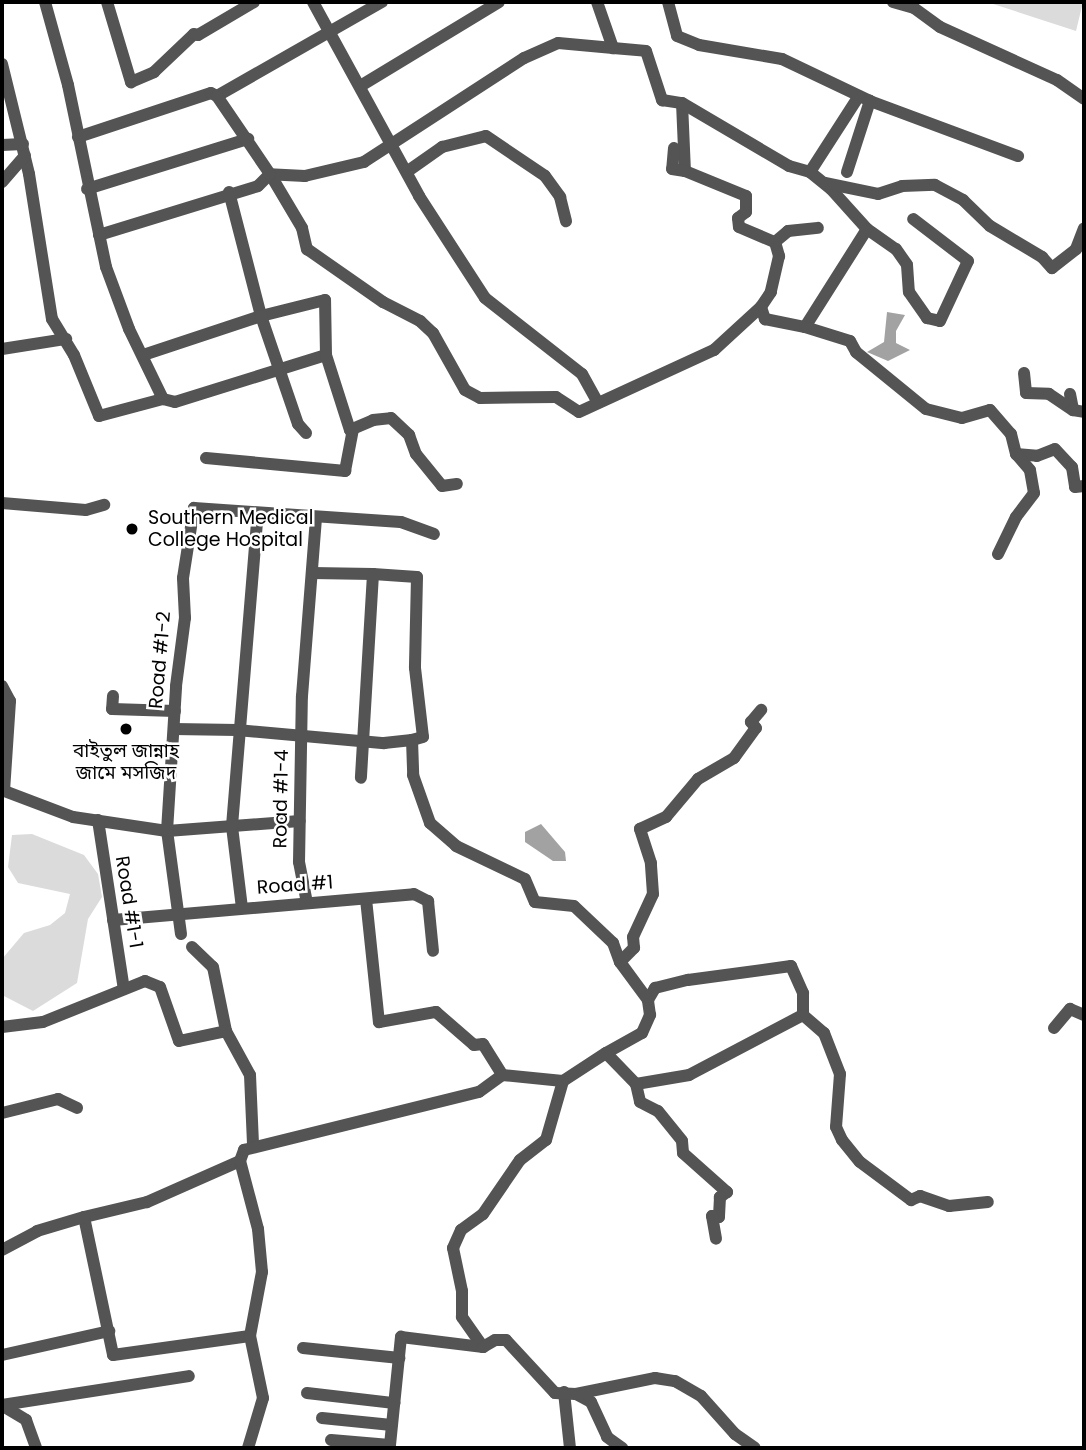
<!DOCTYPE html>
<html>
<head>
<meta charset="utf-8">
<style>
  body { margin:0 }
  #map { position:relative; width:1086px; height:1450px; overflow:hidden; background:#fff; font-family:Poppins,"Noto Sans Bengali",sans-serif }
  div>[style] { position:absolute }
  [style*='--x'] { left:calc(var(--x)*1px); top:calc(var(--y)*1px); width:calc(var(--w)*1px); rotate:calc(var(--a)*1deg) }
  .green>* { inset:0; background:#dbdbdb }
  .water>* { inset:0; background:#a2a2a2 }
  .minor>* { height:12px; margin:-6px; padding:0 6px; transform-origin:6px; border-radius:6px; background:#545454 }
  .dots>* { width:19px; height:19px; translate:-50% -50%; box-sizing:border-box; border:4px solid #fff; border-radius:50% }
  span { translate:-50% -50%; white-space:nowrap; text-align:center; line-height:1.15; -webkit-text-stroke:5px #fff; paint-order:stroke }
  .poi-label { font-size:19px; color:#000 }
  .left { translate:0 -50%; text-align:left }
  .street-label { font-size:19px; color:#000 }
  .frame { position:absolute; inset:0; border:4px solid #000; pointer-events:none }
</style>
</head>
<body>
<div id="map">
  <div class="green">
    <div style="clip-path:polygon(987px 2px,1083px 2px,1076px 31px)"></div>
    <div style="clip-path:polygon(32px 834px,84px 855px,98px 874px,102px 897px,88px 919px,77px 983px,33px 1011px,2px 995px,2px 959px,24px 933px,50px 925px,65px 913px,70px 894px,18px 883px,8px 867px,12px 835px)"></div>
  </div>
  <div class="water">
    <div style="clip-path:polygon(887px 312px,905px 315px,896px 331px,896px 343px,910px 350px,888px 361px,867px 352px,884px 342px)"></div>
    <div style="clip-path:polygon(541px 824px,565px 852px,566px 861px,553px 861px,525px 842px,525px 832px)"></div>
  </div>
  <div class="minor">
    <div style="--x:45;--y:2;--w:86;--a:74.5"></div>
    <div style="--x:68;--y:85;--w:186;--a:78.2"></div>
    <div style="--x:106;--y:267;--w:66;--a:69.6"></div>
    <div style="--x:129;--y:329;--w:78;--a:64.1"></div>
    <div style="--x:163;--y:399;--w:12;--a:14"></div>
    <div style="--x:175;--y:402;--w:158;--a:-17.3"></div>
    <div style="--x:326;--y:355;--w:55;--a:-91"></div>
    <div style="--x:325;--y:300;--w:66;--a:166"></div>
    <div style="--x:261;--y:316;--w:124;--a:161.7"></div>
    <div style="--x:107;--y:2;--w:84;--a:73.3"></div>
    <div style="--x:131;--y:82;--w:25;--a:-23"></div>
    <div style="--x:154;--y:72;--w:55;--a:-43.5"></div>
    <div style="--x:194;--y:34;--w:4;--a:14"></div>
    <div style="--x:198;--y:35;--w:65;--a:-30.5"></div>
    <div style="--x:313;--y:2;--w:221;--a:61.3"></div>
    <div style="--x:419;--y:196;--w:121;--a:57.1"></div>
    <div style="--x:485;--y:298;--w:123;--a:38.1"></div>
    <div style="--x:582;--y:374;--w:33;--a:61"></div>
    <div style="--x:597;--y:2;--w:49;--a:70.8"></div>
    <div style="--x:613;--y:48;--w:33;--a:5"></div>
    <div style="--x:646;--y:51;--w:52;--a:71.9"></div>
    <div style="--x:662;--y:100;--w:20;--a:9"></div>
    <div style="--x:682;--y:103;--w:68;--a:87.5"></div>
    <div style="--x:685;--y:171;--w:66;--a:22.3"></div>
    <div style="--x:746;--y:196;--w:16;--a:90"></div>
    <div style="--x:746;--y:212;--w:10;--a:143"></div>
    <div style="--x:738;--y:218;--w:9;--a:84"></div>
    <div style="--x:739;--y:227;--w:39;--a:23"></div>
    <div style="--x:775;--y:242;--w:15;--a:74"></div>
    <div style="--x:779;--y:256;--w:37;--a:103"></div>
    <div style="--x:771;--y:292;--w:18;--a:124"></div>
    <div style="--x:761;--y:307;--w:13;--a:72"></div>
    <div style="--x:765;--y:319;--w:41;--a:11.3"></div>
    <div style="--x:668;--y:2;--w:35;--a:75"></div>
    <div style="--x:677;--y:36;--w:24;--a:22"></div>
    <div style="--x:699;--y:45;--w:84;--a:9.6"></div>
    <div style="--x:782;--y:59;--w:98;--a:25.5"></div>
    <div style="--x:870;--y:101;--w:158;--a:20.4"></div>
    <div style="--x:893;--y:2;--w:22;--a:16"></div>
    <div style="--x:914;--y:8;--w:32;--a:36"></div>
    <div style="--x:940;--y:27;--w:128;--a:24.4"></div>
    <div style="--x:1057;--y:80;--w:33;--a:35"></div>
    <div style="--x:613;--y:48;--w:55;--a:-174.8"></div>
    <div style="--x:558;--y:43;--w:37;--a:156"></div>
    <div style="--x:524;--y:58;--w:191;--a:147"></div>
    <div style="--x:364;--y:162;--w:61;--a:166.7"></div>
    <div style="--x:305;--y:176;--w:35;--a:-177"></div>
    <div style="--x:270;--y:174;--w:63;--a:59.3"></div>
    <div style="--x:302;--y:228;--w:22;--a:77"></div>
    <div style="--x:307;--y:249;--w:93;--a:34.9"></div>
    <div style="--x:383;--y:302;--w:42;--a:27.2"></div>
    <div style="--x:420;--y:321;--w:18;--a:43"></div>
    <div style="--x:433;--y:333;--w:65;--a:60.7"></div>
    <div style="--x:465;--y:390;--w:17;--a:28"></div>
    <div style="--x:480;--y:398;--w:76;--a:-0.8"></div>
    <div style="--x:556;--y:397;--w:27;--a:33"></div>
    <div style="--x:579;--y:412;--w:149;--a:-24.7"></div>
    <div style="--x:714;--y:350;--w:64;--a:-42.5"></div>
    <div style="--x:2;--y:64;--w:113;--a:76.2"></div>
    <div style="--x:29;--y:174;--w:147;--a:81"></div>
    <div style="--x:52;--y:319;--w:42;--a:58.6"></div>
    <div style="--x:74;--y:355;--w:66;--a:67.7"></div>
    <div style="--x:99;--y:416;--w:66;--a:-14.9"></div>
    <div style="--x:362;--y:85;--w:160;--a:-31.2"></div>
    <div style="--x:682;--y:103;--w:124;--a:30.5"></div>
    <div style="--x:789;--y:166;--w:22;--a:16"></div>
    <div style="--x:810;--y:172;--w:27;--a:39"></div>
    <div style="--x:831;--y:189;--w:54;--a:48"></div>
    <div style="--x:867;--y:229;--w:35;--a:35"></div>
    <div style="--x:896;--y:249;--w:19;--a:55"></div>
    <div style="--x:907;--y:265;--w:27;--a:86"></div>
    <div style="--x:909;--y:292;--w:32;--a:55"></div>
    <div style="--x:927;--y:318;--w:13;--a:13"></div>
    <div style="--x:940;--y:321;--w:66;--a:-65"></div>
    <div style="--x:968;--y:261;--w:69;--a:-142.6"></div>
    <div style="--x:78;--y:137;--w:140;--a:-18.3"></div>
    <div style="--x:211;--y:93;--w:7;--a:27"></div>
    <div style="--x:217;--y:96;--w:190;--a:-29.7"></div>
    <div style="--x:2;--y:145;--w:21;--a:-3"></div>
    <div style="--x:674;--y:148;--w:21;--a:95"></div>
    <div style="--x:672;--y:169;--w:13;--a:9"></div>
    <div style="--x:408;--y:171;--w:42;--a:-35.2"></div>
    <div style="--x:442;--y:147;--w:45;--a:-14"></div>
    <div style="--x:486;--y:136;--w:71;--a:34.1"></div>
    <div style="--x:545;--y:176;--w:26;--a:54"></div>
    <div style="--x:560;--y:197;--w:25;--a:76"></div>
    <div style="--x:810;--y:172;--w:90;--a:-57.2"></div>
    <div style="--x:847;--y:172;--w:75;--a:-72.1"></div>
    <div style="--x:2;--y:182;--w:35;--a:-49"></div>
    <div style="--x:825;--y:183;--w:54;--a:11.7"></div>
    <div style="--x:878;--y:194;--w:25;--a:-18"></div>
    <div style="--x:902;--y:186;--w:33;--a:-2"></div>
    <div style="--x:935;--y:185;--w:32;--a:28"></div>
    <div style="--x:963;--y:200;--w:37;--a:44"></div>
    <div style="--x:990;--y:226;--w:61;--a:30.8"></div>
    <div style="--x:1042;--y:257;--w:15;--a:48"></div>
    <div style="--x:1052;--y:268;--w:31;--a:-38"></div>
    <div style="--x:1076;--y:249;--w:22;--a:-69"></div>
    <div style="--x:87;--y:189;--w:169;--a:-17.3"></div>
    <div style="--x:229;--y:192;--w:128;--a:75.5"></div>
    <div style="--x:261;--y:316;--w:114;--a:71.1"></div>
    <div style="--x:298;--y:424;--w:12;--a:48"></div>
    <div style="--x:867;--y:229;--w:116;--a:122.3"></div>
    <div style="--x:805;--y:327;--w:47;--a:17.3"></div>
    <div style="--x:850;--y:341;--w:13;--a:61"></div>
    <div style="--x:856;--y:352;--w:90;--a:39.2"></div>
    <div style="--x:926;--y:409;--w:37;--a:14"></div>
    <div style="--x:962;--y:418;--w:29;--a:-16"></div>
    <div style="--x:990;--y:410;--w:32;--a:49"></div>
    <div style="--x:1011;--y:434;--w:21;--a:76"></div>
    <div style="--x:1016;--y:454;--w:21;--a:5"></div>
    <div style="--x:1037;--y:456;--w:19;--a:-21"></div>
    <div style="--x:1055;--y:449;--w:25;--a:47"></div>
    <div style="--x:1072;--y:467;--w:20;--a:81"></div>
    <div style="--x:1075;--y:487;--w:9;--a:-6"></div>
    <div style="--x:99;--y:235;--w:166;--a:-17.1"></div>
    <div style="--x:258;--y:186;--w:17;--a:-45"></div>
    <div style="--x:270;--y:174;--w:94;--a:-124.2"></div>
    <div style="--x:775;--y:242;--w:17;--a:-40"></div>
    <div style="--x:788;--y:231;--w:30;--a:-6"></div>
    <div style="--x:2;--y:349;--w:65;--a:-8.9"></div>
    <div style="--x:326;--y:355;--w:79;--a:72.3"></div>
    <div style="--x:350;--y:430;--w:25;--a:-23"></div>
    <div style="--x:373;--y:420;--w:18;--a:-6"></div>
    <div style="--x:391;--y:418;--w:25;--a:43"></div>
    <div style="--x:409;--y:435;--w:20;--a:70"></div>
    <div style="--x:416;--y:454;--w:41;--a:50.9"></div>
    <div style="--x:442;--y:486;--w:15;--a:-8"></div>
    <div style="--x:1024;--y:373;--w:20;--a:84"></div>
    <div style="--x:1026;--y:393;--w:23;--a:2"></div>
    <div style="--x:1049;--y:394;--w:29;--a:34"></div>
    <div style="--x:1070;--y:394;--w:16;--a:79"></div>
    <div style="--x:1073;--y:410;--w:11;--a:10"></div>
    <div style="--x:206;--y:458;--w:140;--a:5.3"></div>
    <div style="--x:345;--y:471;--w:43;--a:-79.2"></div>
    <div style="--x:2;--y:503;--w:84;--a:4.8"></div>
    <div style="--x:86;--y:510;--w:19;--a:-16"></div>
    <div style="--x:998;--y:554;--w:41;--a:-64.1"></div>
    <div style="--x:1016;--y:517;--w:30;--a:-53"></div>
    <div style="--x:1034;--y:493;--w:23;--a:-100"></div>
    <div style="--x:1030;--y:470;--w:21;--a:-131"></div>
    <div style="--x:312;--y:573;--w:61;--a:0.9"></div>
    <div style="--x:373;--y:574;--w:204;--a:93.4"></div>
    <div style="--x:373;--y:574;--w:44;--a:3.9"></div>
    <div style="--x:417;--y:577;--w:91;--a:91.3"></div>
    <div style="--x:415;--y:668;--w:69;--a:83.4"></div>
    <div style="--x:423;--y:737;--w:11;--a:165"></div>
    <div style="--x:2;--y:686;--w:17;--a:62"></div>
    <div style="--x:10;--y:701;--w:90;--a:93.8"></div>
    <div style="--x:113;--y:696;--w:13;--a:94"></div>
    <div style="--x:112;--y:709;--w:63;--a:1.8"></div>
    <div style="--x:174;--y:729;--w:63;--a:0.9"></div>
    <div style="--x:237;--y:730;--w:148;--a:5.1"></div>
    <div style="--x:384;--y:743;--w:28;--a:-6"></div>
    <div style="--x:412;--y:740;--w:35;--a:88"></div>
    <div style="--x:413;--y:775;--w:51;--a:70.5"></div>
    <div style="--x:430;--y:823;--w:35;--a:41"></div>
    <div style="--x:456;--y:846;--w:76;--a:25.6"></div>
    <div style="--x:525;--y:879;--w:25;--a:67"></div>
    <div style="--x:535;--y:902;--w:39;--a:6"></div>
    <div style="--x:574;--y:906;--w:54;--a:43.5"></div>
    <div style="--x:613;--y:943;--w:20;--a:70"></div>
    <div style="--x:2;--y:790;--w:76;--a:20.8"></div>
    <div style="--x:73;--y:817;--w:95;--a:8.5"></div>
    <div style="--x:167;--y:831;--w:133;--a:-4.3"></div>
    <div style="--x:98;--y:820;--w:171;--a:81.3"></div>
    <div style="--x:366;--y:899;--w:124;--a:84"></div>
    <div style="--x:379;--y:1022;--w:58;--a:-10"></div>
    <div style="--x:436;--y:1012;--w:50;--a:41"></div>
    <div style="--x:474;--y:1045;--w:9;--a:-6"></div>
    <div style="--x:483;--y:1044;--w:36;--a:58"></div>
    <div style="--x:307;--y:903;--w:42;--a:-101"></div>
    <div style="--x:299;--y:862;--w:166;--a:-89"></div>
    <div style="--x:302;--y:696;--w:179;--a:-85.5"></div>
    <div style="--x:242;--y:908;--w:83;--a:-97"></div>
    <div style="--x:232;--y:826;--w:314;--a:-85.3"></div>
    <div style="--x:113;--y:920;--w:302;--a:-4.9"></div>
    <div style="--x:414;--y:894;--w:16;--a:27"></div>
    <div style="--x:428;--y:901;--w:50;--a:84.3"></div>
    <div style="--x:181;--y:934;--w:104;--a:-97.7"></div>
    <div style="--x:167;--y:831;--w:145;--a:-86.4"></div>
    <div style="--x:176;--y:686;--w:69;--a:-82.5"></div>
    <div style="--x:185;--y:618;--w:40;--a:-92.9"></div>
    <div style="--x:183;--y:578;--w:71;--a:-81.1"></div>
    <div style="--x:194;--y:508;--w:207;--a:3.9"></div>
    <div style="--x:401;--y:522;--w:35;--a:20"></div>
    <div style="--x:192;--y:947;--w:29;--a:44"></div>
    <div style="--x:213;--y:967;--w:65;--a:78.5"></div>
    <div style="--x:226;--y:1031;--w:50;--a:61.4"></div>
    <div style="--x:250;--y:1075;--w:70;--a:87.5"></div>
    <div style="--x:648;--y:1000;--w:14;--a:-60"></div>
    <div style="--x:655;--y:988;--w:34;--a:-14"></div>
    <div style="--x:688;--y:980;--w:104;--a:-7.7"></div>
    <div style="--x:791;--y:966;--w:30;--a:66"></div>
    <div style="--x:803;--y:993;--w:22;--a:90"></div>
    <div style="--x:803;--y:1015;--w:28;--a:41"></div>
    <div style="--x:824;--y:1033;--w:44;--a:68.7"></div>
    <div style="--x:840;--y:1074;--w:53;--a:94.3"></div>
    <div style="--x:836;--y:1127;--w:14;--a:65"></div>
    <div style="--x:842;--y:1140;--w:28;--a:51"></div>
    <div style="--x:860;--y:1162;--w:64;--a:36.7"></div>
    <div style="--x:911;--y:1200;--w:10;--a:-24"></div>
    <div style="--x:920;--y:1196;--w:31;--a:19"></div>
    <div style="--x:949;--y:1206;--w:39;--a:-6"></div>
    <div style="--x:2;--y:1027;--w:41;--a:-7"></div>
    <div style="--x:43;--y:1022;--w:110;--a:-21.9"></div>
    <div style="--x:145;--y:981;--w:16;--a:22"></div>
    <div style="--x:160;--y:987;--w:57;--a:70.6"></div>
    <div style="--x:179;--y:1041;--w:48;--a:-12"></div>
    <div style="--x:1054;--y:1028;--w:25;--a:-50"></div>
    <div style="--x:1070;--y:1009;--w:15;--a:23"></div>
    <div style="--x:606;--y:1053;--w:41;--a:-29.1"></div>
    <div style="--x:642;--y:1033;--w:20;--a:-66"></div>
    <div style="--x:650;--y:1015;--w:15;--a:-98"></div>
    <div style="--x:648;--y:1000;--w:47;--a:-126.4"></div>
    <div style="--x:620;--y:962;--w:20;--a:-45"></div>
    <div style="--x:634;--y:948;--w:11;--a:-95"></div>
    <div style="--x:633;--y:937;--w:47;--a:-65.1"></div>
    <div style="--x:653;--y:894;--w:31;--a:-94"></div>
    <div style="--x:651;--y:863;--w:36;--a:-108"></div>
    <div style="--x:640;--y:829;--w:29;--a:-25"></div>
    <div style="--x:666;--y:817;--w:50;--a:-49.9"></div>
    <div style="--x:698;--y:779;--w:42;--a:-30.3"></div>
    <div style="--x:734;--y:758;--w:37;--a:-54"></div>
    <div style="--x:756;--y:728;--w:8;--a:-130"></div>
    <div style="--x:751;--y:722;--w:16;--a:-50"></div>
    <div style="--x:636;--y:1084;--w:54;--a:-9.6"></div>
    <div style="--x:689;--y:1075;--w:129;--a:-27.8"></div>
    <div style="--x:2;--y:1113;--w:58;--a:-14"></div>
    <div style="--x:58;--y:1099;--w:21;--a:25"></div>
    <div style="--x:240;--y:1161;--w:102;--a:156.2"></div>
    <div style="--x:147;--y:1202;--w:65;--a:166.6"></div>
    <div style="--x:84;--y:1217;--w:141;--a:78.1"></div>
    <div style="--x:113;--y:1355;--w:138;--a:-7.9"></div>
    <div style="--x:250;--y:1336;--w:65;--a:-79.4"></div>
    <div style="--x:262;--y:1272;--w:43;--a:-95.3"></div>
    <div style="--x:258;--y:1229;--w:70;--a:-104.8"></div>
    <div style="--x:240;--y:1161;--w:12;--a:-70"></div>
    <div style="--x:244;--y:1150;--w:242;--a:-13.9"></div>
    <div style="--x:479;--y:1092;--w:29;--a:-36"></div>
    <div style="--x:502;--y:1075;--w:61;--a:5.6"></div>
    <div style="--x:563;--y:1081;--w:51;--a:-33.1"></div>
    <div style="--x:606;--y:1053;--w:43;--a:45.9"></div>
    <div style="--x:636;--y:1084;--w:18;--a:77"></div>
    <div style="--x:640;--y:1102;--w:20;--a:27"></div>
    <div style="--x:658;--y:1111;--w:38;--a:51"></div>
    <div style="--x:682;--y:1141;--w:12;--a:85"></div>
    <div style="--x:683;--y:1153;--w:59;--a:41.6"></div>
    <div style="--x:727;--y:1192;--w:9;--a:144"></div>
    <div style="--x:720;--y:1197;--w:20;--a:93"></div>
    <div style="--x:719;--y:1217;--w:7;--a:-172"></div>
    <div style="--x:712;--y:1216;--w:23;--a:80"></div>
    <div style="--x:2;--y:1250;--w:40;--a:-28"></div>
    <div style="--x:37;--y:1231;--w:49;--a:-16.6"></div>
    <div style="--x:483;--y:1347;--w:37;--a:-125"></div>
    <div style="--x:462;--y:1317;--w:26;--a:-90"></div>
    <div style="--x:462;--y:1291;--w:44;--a:-101.8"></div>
    <div style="--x:453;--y:1248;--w:20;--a:-66"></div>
    <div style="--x:461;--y:1230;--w:27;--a:-36"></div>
    <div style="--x:483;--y:1214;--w:65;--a:-55.6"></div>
    <div style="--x:520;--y:1160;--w:33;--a:-38"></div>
    <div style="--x:546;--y:1140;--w:61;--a:-73.9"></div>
    <div style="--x:303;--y:1348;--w:97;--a:5.9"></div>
    <div style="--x:2;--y:1355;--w:110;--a:-12.6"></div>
    <div style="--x:564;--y:1392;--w:56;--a:83.9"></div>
    <div style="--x:307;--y:1393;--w:88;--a:6.6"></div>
    <div style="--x:576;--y:1394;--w:17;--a:28"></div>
    <div style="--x:591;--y:1402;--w:38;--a:65"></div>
    <div style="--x:607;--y:1437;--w:19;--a:36"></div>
    <div style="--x:2;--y:1405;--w:189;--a:-8.8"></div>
    <div style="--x:3;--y:1406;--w:27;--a:31"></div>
    <div style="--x:26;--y:1420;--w:30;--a:70"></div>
    <div style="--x:322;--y:1418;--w:70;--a:5.7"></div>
    <div style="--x:331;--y:1440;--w:59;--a:4.8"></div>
    <div style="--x:390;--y:1445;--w:109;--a:-84.2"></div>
    <div style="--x:401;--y:1337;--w:83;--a:7"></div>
    <div style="--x:483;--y:1347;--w:14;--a:-30"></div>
    <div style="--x:495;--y:1340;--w:11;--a:0"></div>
    <div style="--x:506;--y:1340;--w:72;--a:47.2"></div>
    <div style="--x:555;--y:1393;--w:21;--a:3"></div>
    <div style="--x:576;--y:1394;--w:81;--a:-11.4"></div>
    <div style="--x:655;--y:1378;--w:20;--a:9"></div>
    <div style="--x:675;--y:1381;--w:30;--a:30"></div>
    <div style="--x:701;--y:1396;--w:51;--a:48.2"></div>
    <div style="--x:735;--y:1434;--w:24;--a:35"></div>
    <div style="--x:248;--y:1448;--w:52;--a:-73.3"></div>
    <div style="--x:263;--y:1398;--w:63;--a:-101.8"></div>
  </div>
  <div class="dots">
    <div style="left:132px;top:529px;background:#000"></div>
    <div style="left:126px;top:729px;background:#000"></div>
  </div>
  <div class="poi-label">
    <span class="left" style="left:148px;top:529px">Southern Medical<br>College Hospital</span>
    <span style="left:126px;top:762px">বাইতুল জান্নাহ<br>জামে মসজিদ</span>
  </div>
  <div class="street-label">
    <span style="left:160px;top:660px;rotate:-85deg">Road #1-2</span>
    <span style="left:281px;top:799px;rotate:-89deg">Road #1-4</span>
    <span style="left:295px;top:885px;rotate:-4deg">Road #1</span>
    <span style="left:129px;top:902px;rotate:81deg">Road #1-1</span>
  </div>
  <div class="frame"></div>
</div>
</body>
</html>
